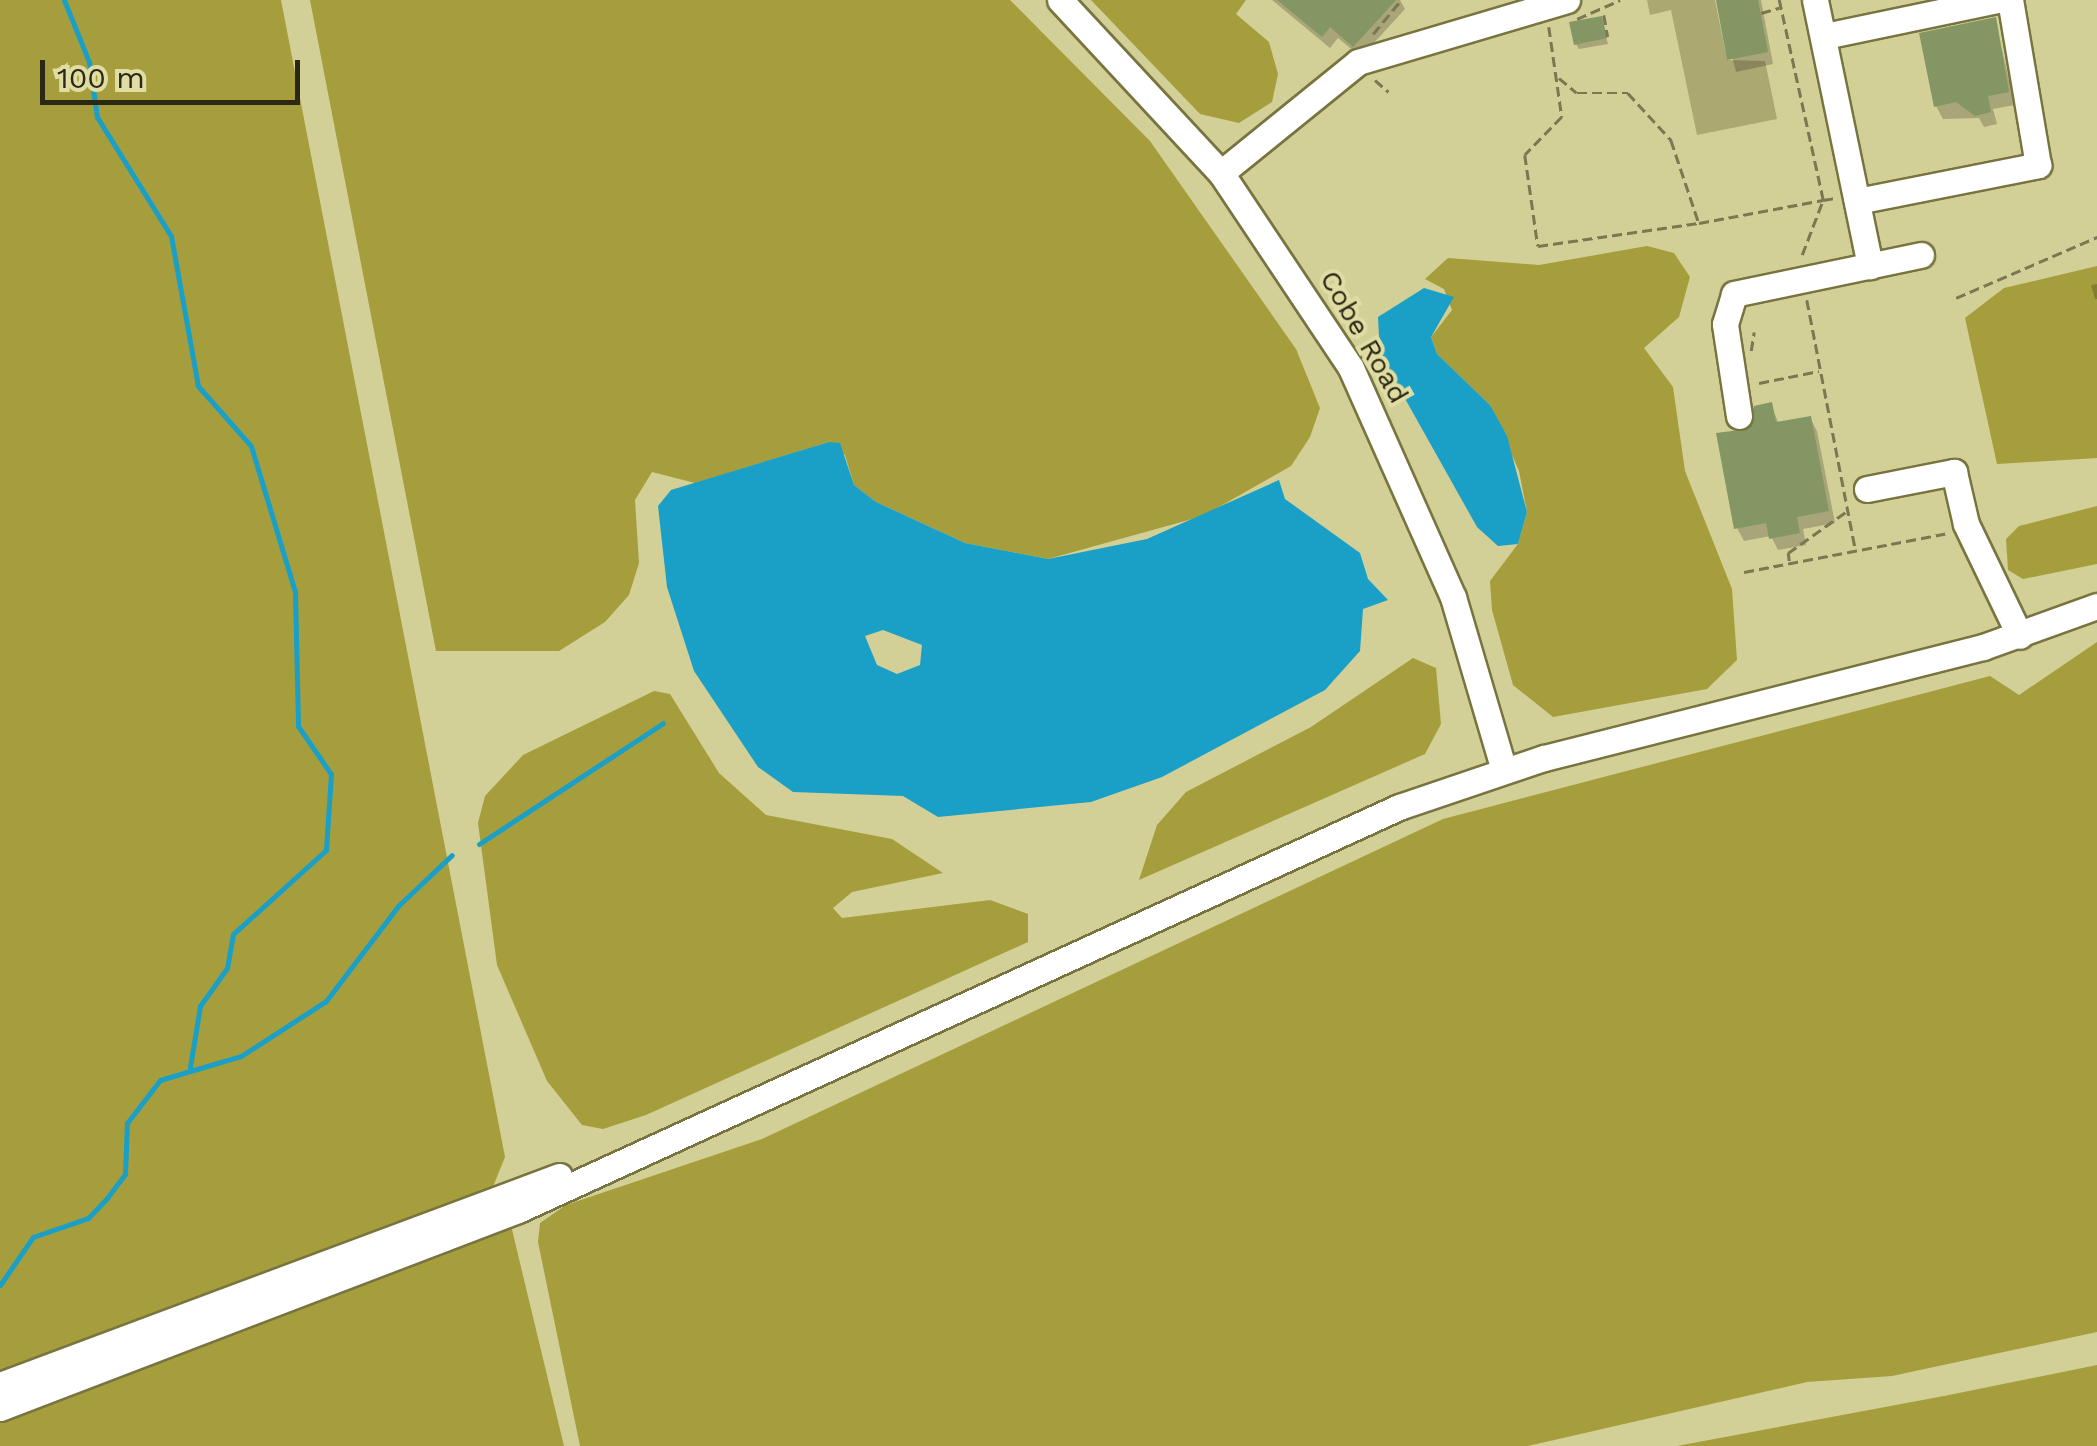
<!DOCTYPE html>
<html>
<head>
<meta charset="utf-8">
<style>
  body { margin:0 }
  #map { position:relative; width:2097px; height:1446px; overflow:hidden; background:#d2cf97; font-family:"Work Sans",sans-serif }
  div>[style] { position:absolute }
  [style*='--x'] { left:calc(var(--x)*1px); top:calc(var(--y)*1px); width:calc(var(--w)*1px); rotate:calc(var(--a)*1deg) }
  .green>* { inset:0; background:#aba871 }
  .forest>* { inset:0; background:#a69e3c }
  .water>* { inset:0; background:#1a9fc7 }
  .shadow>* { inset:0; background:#0003 }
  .stream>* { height:5px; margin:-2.5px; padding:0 2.5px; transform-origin:2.5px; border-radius:2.5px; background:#1a9fc7 }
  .building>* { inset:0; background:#839664 }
  .path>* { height:2.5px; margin-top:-1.25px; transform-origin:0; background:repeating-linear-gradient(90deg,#7a7751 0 10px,transparent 0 15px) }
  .roads { filter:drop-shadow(2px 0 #78743f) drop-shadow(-2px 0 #78743f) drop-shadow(0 2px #78743f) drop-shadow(0 -2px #78743f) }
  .minor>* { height:25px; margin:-12.5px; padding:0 12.5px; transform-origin:12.5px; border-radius:12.5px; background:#fff }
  span { translate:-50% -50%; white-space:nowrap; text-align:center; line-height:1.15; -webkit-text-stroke:8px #dfdca4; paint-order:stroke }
  .street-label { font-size:28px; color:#2b2913 }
  .scale { position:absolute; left:40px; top:60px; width:260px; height:45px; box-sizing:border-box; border:5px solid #2b2913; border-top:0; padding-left:12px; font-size:30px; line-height:35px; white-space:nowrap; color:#2b2913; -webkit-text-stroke:8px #dfdca4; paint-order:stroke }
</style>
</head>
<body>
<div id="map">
  <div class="green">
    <div style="clip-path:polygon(1647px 0,1715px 0,1727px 60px,1765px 61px,1777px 119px,1697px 135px,1671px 10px,1650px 15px)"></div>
  </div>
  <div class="forest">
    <div style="clip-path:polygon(0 0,281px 0,505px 1157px,488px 1199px,0 1385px)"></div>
    <div style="clip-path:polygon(310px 0,1010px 0,1150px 141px,1296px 349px,1320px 408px,1310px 437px,1291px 466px,1203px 516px,1048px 559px,965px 543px,876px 502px,854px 485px,845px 455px,829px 442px,695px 483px,652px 472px,635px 500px,639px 563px,629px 595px,605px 622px,559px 651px,436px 651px)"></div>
    <div style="clip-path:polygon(1091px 0,1246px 0,1236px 14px,1269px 42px,1278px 74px,1272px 102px,1239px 123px,1200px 114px)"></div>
    <div style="clip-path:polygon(1647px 246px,1674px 253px,1690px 277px,1679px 317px,1644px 348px,1673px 387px,1685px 471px,1732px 589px,1737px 660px,1707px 689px,1553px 717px,1513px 685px,1492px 610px,1490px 581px,1518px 544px,1527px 512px,1519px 471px,1490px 405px,1437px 354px,1431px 337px,1452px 310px,1444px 289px,1425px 279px,1448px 258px,1539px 265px)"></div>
    <div style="clip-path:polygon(2097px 266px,2097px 458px,1997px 464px,1965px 318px,2004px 288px)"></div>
    <div style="clip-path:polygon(2097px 506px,2097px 564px,2023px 579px,2008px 570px,2006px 539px,2019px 526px)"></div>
    <div style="clip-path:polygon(2097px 642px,2097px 1332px,1892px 1376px,1807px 1382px,1528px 1446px,580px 1446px,538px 1242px,540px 1223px,566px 1205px,762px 1139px,1443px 819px,1990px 676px,2019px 695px)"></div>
    <div style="clip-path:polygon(1413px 658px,1436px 668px,1441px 724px,1425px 754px,1139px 880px,1157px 825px,1186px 792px,1311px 727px)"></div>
    <div style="clip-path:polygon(654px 691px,670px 694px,719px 773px,766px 815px,892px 839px,943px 873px,852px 892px,833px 908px,842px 918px,990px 900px,1028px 914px,1028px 942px,646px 1115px,603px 1129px,582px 1125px,547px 1081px,497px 965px,478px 823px,485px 796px,523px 755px)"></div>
    <div style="clip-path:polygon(508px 1213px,564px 1446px,0 1446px,0 1408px)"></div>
    <div style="clip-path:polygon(2097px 1365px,2097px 1446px,1677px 1446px,1944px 1396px)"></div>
  </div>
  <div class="water">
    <div style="clip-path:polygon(1424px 288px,1454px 297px,1431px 337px,1437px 354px,1490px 405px,1507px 436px,1527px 512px,1518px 544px,1498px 546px,1477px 527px,1380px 354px,1378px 317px)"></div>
    <div style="clip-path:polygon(evenodd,829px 442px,840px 443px,854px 485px,876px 502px,965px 543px,1048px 559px,1147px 539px,1279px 480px,1285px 499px,1360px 553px,1368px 579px,1388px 600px,1363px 609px,1360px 651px,1325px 690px,1162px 777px,1091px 802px,938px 817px,903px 796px,793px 792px,758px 767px,694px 671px,667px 587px,658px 506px,671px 490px,829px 442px,883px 630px,922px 645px,920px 665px,897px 674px,877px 665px,865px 636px,883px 630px)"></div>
  </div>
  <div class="shadow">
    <div style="clip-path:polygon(1272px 0,1400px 0,1405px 9px,1361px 57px,1338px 38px,1330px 48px)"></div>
    <div style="clip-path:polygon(1718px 0,1761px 0,1773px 64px,1736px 72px)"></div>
    <div style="clip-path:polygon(1601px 18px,1608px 44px,1579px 49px,1576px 44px)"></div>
    <div style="clip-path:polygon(1995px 20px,2015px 105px,1993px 109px,1997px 124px,1984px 127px,1979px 118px,1943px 119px,1936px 106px)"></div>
    <div style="clip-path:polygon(2097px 284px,2097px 299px,2095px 299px,2091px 285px)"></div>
    <div style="clip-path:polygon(1771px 405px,1779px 424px,1810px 418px,1817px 431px,1835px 523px,1803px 529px,1806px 545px,1778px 550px,1771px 536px,1744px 541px,1737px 528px,1750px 431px)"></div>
  </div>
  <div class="stream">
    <div style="--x:64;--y:0;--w:67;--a:68"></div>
    <div style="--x:89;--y:62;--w:56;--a:81.7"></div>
    <div style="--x:97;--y:117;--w:140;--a:58.1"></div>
    <div style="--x:171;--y:236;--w:152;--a:79.8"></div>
    <div style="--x:198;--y:386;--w:80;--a:48.5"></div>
    <div style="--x:251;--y:446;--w:152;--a:73.2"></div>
    <div style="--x:295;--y:592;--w:134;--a:88.7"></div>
    <div style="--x:298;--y:726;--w:58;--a:55.5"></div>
    <div style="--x:331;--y:774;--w:76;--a:93.8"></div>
    <div style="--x:326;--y:850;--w:125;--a:137.9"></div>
    <div style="--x:233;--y:934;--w:35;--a:100"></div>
    <div style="--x:227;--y:968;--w:47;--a:125.4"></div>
    <div style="--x:200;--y:1006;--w:62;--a:99.3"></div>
    <div style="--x:479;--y:844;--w:220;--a:-33.3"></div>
    <div style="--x:0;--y:1285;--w:58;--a:-55.5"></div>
    <div style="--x:33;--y:1237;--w:58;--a:-19.1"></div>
    <div style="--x:88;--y:1218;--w:28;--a:-46"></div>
    <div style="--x:107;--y:1198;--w:30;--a:-53"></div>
    <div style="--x:125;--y:1174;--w:51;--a:-87.8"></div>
    <div style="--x:127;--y:1123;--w:54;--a:-52.5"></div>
    <div style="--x:160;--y:1080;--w:84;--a:-16.5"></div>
    <div style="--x:241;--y:1056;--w:101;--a:-32.9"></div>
    <div style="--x:326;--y:1001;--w:119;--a:-52.8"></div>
    <div style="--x:398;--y:906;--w:74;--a:-43.4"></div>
  </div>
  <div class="building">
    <div style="clip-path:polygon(1277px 0,1396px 0,1353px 47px,1330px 27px,1322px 37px)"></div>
    <div style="clip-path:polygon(1716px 0,1758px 0,1768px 52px,1727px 60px)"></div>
    <div style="clip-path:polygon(1602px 16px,1607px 38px,1574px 45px,1569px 22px)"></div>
    <div style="clip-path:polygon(1996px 17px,2009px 92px,1988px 96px,1991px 112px,1975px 116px,1956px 102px,1934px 107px,1919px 33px)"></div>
    <div style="clip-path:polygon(1772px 402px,1776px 422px,1811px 416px,1829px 511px,1797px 517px,1800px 533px,1769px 539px,1766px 523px,1734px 529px,1716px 433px,1748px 429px,1754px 406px)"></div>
  </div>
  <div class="path">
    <div style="--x:1761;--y:13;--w:19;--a:-16"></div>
    <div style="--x:1604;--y:15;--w:22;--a:80"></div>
    <div style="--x:1577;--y:19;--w:47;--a:-23.8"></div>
    <div style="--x:1549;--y:27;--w:91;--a:81.8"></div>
    <div style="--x:1562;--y:117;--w:53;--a:134.2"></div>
    <div style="--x:1525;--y:155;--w:92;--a:81.9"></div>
    <div style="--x:1538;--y:246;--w:162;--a:-8.2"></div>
    <div style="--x:1373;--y:34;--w:44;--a:-50.5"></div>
    <div style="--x:1559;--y:78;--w:23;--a:40"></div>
    <div style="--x:1577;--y:93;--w:51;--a:0"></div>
    <div style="--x:1628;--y:93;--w:64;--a:47.5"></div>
    <div style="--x:1671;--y:140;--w:88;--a:71.4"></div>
    <div style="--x:1699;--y:223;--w:126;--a:-10.5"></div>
    <div style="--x:1823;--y:200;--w:205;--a:-102.4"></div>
    <div style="--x:1375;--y:80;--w:18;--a:41"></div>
    <div style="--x:1802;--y:255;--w:59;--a:-69.1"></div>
    <div style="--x:1823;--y:200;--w:12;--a:-9"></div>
    <div style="--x:1956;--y:298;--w:154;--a:-23.4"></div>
    <div style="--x:1807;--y:300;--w:253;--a:79"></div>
    <div style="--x:1751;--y:351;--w:19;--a:-81"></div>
    <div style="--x:1759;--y:383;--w:61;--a:-11.3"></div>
    <div style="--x:1789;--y:561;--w:8;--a:-97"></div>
    <div style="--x:1788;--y:553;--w:72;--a:-35.4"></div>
    <div style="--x:1744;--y:572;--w:208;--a:-10.8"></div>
  </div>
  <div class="roads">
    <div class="minor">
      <div style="--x:1060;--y:0;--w:236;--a:47.1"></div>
      <div style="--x:1221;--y:173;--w:234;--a:56.3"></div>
      <div style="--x:1351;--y:368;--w:251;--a:66"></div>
      <div style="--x:1453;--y:597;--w:180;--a:73.6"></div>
      <div style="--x:1815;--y:0;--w:272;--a:78.3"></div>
      <div style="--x:1825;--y:36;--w:177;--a:-11.8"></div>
      <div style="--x:1221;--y:173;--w:176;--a:-39"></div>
      <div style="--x:1358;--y:62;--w:218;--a:-16.5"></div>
      <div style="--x:1857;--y:201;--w:185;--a:-11.2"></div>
      <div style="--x:2038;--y:165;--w:167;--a:-99.6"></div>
      <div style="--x:1739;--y:416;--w:93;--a:-98.7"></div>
      <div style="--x:1725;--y:324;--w:31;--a:-73"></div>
      <div style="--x:1734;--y:294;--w:191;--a:-11.8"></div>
      <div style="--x:1867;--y:489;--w:89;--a:-11.1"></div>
      <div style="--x:1954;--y:472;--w:53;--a:77"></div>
      <div style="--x:1966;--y:524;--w:124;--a:64.3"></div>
      <div style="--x:0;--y:1385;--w:597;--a:-20.5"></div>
      <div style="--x:0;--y:1408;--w:555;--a:-20.92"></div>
      <div style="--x:518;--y:1210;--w:969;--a:-24.58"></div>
      <div style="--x:1399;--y:807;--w:153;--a:-18.7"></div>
      <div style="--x:1544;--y:758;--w:453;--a:-14.2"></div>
      <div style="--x:1983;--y:647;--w:121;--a:-19.8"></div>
    </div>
  </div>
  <div class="street-label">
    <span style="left:1364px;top:337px;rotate:60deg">Cobe Road</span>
  </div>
  <div class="scale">100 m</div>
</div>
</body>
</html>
